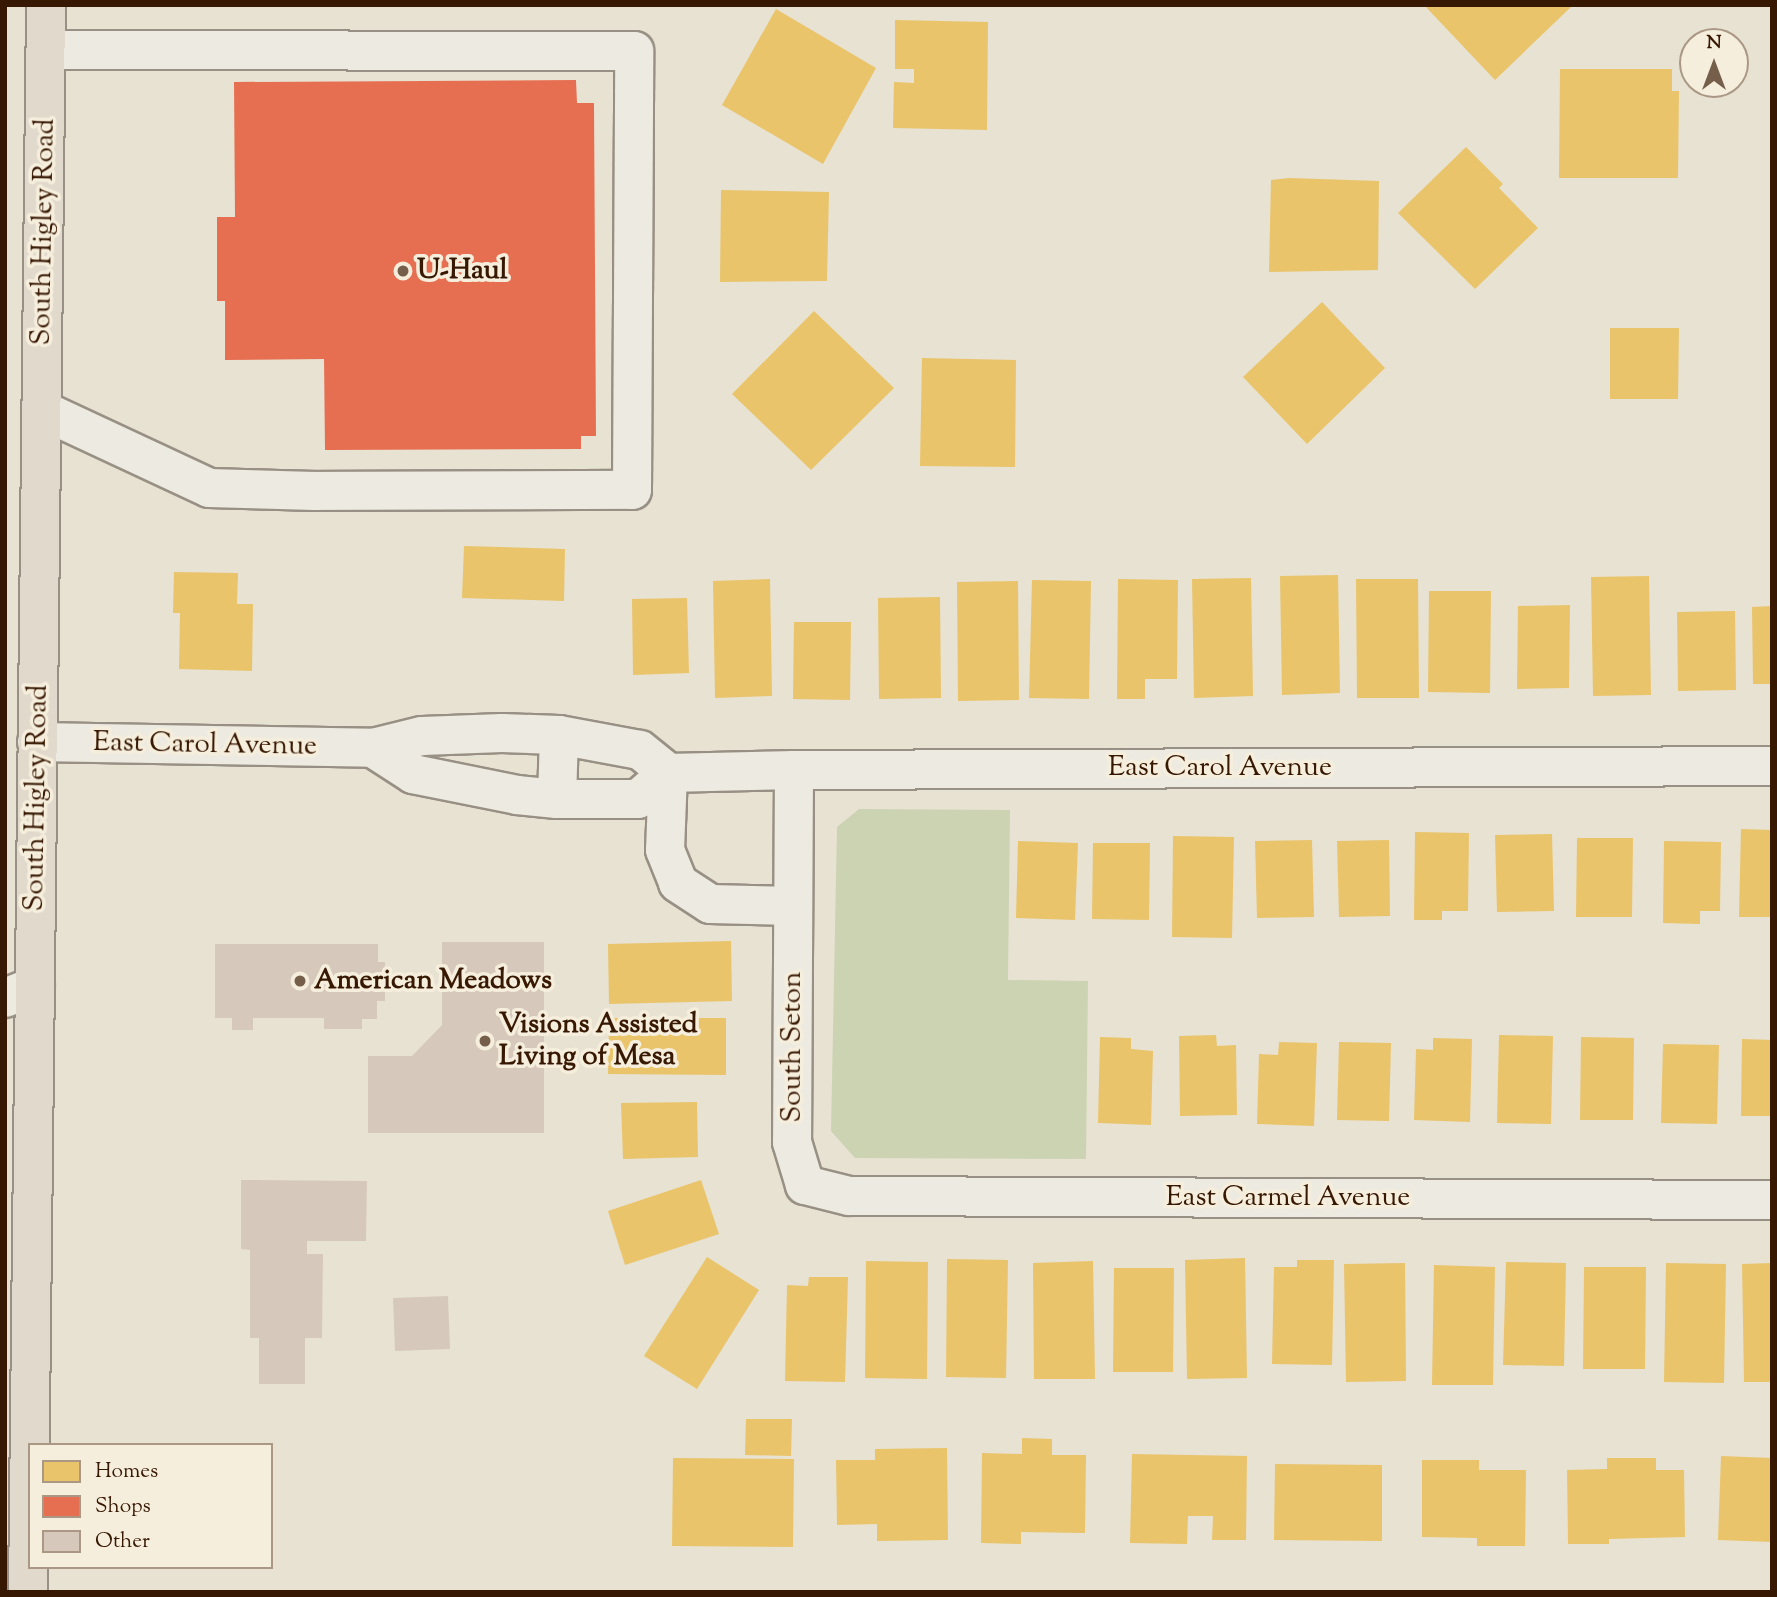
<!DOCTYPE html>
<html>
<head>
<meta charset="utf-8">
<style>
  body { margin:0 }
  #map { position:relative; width:1777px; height:1597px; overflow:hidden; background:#e8e2d2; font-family:"Sorts Mill Goudy",serif }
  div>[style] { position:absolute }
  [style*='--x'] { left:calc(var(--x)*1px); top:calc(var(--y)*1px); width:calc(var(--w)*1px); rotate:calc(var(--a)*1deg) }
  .green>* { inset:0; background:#ccd3b3 }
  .homes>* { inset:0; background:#e9c46a }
  .shops>* { inset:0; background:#e76f51 }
  .building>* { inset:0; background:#d6c9bc }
  .roads { filter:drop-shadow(2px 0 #989084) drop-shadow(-2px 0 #989084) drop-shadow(0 2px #989084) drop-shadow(0 -2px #989084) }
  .minor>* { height:38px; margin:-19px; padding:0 19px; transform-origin:19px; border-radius:19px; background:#edeae1 }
  .major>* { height:38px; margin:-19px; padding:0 19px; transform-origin:19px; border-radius:19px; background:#e0d9cc }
  .dots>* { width:19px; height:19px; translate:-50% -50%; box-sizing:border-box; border:4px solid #f6eedc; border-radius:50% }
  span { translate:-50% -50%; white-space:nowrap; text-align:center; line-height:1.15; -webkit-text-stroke:7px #f6eedc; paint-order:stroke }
  .street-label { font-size:28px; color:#371803 }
  .poi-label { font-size:28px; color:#371803; font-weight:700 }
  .left { translate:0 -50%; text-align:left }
  .frame { position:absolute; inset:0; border:7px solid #371803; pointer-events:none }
  .legend { position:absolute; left:28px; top:1443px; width:245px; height:126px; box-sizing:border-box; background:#f6eedc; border:2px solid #aa9885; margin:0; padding:9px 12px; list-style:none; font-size:21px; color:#371803 }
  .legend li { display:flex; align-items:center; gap:14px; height:35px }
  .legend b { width:35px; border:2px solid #aa9885 }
  .north { position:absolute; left:1679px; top:28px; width:70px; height:70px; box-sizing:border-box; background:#f6eedc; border:2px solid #aa9885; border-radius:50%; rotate:0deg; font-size:19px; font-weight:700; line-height:28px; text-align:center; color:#371803 }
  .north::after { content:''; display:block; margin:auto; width:24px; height:32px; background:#755f4b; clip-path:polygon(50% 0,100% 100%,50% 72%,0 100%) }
</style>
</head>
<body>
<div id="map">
  <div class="green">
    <div style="clip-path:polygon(859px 809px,1010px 810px,1008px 980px,1088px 981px,1086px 1159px,855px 1158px,831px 1131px,837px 827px)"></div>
  </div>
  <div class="homes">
    <div style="clip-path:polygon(1424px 5px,1573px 5px,1495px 80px)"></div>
    <div style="clip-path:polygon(776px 9px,876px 68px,823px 164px,722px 105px)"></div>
    <div style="clip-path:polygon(895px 20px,988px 22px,987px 130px,893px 128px,894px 82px,914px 83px,914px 69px,895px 69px)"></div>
    <div style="clip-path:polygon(1560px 69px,1672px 69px,1672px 91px,1679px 91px,1678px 178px,1559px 178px)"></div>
    <div style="clip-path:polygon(1466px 147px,1503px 184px,1499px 188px,1538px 228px,1475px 289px,1398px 213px)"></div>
    <div style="clip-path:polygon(1289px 178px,1379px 181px,1378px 270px,1269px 272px,1271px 180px)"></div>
    <div style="clip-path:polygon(721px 190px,829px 192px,827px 281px,720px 282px)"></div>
    <div style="clip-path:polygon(1322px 302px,1385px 368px,1307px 444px,1243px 377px)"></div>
    <div style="clip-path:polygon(814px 311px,894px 388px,811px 470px,732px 394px)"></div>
    <div style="clip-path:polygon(1610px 328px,1679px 328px,1678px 399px,1610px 399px)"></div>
    <div style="clip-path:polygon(922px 358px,1016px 360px,1015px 467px,920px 466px)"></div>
    <div style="clip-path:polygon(464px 546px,565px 549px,564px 601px,462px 598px)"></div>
    <div style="clip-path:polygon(174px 572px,238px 573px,237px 604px,253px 604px,252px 671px,179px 669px,180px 613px,173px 613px)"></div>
    <div style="clip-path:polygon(1338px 575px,1340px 693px,1282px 695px,1280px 576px)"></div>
    <div style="clip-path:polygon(1649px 576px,1651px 695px,1593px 696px,1591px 577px)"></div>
    <div style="clip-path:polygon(1251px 578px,1253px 696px,1194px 698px,1192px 579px)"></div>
    <div style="clip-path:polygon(770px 579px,772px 696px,715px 698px,713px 581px)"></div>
    <div style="clip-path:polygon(1118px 579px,1178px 580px,1177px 679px,1145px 679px,1145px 699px,1117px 699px)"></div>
    <div style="clip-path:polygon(1356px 579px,1418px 579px,1419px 698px,1357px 698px)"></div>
    <div style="clip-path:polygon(1032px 580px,1091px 581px,1089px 699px,1029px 698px)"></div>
    <div style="clip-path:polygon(1018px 581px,1019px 700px,958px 701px,957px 582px)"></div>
    <div style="clip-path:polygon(1429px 591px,1491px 591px,1490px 693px,1428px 692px)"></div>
    <div style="clip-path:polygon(940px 597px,941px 698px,879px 699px,878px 598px)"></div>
    <div style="clip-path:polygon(687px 598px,689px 673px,633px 675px,632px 599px)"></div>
    <div style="clip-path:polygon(1570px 605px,1569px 688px,1517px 689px,1518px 606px)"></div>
    <div style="clip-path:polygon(1772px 606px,1772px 684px,1753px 684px,1752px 607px)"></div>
    <div style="clip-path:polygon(1735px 611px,1736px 690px,1678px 691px,1677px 612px)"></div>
    <div style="clip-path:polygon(794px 622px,851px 622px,850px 700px,793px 699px)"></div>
    <div style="clip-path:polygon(1741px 829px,1772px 830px,1772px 917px,1739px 917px)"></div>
    <div style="clip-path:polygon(1415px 832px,1469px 833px,1468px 911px,1442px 911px,1442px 920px,1414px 920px)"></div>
    <div style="clip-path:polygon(1552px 834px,1554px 911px,1497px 912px,1495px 835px)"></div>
    <div style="clip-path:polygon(1173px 836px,1234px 837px,1232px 938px,1172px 937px)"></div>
    <div style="clip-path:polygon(1577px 838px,1633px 838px,1632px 917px,1576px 917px)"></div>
    <div style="clip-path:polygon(1312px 840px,1314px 917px,1257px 918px,1255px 841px)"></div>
    <div style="clip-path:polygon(1389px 840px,1390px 916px,1339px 917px,1337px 841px)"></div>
    <div style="clip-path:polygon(1018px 841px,1078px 843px,1075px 920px,1016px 918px)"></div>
    <div style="clip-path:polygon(1664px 841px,1721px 842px,1720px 911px,1700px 911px,1700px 924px,1663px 923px)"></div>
    <div style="clip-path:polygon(1093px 843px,1150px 843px,1149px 920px,1092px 919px)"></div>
    <div style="clip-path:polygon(731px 941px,732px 1001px,609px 1004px,608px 944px)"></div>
    <div style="clip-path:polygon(609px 1018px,726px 1018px,726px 1075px,608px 1074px)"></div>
    <div style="clip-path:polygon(1216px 1035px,1217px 1046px,1236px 1045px,1237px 1115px,1180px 1116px,1179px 1036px)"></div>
    <div style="clip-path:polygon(1499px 1035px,1553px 1036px,1551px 1124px,1497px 1123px)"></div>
    <div style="clip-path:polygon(1100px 1037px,1131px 1038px,1131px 1049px,1153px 1051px,1151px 1125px,1098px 1123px)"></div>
    <div style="clip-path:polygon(1581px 1037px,1634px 1038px,1633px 1120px,1580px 1120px)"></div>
    <div style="clip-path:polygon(1433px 1038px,1472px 1039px,1470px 1122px,1414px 1120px,1416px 1049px,1433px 1050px)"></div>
    <div style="clip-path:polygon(1742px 1039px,1772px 1040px,1772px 1116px,1741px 1116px)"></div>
    <div style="clip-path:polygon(1279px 1042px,1317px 1043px,1314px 1126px,1257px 1124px,1259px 1054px,1278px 1055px)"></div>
    <div style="clip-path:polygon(1339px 1042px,1391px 1043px,1389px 1121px,1337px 1120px)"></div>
    <div style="clip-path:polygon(1663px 1044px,1719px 1045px,1717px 1124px,1661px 1123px)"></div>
    <div style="clip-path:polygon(697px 1102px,698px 1157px,623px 1159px,621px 1103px)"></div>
    <div style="clip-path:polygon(701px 1180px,719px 1234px,625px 1265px,608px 1211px)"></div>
    <div style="clip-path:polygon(707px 1257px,759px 1290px,697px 1389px,644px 1356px)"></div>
    <div style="clip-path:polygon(1245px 1258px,1247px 1378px,1187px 1379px,1185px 1260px)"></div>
    <div style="clip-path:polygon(947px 1259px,1008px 1260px,1006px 1378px,946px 1377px)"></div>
    <div style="clip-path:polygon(1297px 1260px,1334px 1260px,1332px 1365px,1272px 1364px,1274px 1267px,1297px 1267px)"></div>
    <div style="clip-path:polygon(866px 1261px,928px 1262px,927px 1379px,865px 1378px)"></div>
    <div style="clip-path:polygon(1093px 1261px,1095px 1379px,1034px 1379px,1033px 1263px)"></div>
    <div style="clip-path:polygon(1506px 1262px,1566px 1263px,1564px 1366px,1503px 1365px)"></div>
    <div style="clip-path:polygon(1405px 1263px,1406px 1381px,1346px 1382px,1344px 1264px)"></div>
    <div style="clip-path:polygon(1666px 1263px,1726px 1264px,1724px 1383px,1664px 1382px)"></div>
    <div style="clip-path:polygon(1772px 1263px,1772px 1382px,1744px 1382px,1742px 1264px)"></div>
    <div style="clip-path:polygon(1434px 1265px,1495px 1267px,1493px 1385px,1432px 1385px)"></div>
    <div style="clip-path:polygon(1584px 1267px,1646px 1267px,1645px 1369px,1583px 1369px)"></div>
    <div style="clip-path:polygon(1114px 1268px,1174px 1268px,1173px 1372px,1113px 1372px)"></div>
    <div style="clip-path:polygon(809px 1277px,848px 1277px,845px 1382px,785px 1381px,787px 1285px,808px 1286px)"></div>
    <div style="clip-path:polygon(746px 1419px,792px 1419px,791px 1456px,745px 1455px)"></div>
    <div style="clip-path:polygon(1022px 1438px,1052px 1439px,1052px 1455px,1086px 1455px,1085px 1533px,1021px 1532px,1021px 1544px,981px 1543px,982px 1453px,1022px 1454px)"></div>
    <div style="clip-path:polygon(947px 1448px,948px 1540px,877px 1541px,877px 1524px,837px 1525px,836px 1460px,875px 1460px,875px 1449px)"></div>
    <div style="clip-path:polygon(1132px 1454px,1247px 1456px,1246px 1540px,1212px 1540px,1213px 1516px,1188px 1516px,1187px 1544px,1130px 1543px)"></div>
    <div style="clip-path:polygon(1721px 1456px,1772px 1458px,1772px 1542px,1718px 1540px)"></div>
    <div style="clip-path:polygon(673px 1458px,794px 1459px,793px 1547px,672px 1546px)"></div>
    <div style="clip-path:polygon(1607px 1458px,1656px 1458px,1656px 1470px,1684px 1470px,1685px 1537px,1609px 1539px,1609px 1544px,1568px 1544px,1567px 1470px,1607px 1469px)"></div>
    <div style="clip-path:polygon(1422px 1460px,1479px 1460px,1479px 1470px,1526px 1470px,1525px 1546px,1477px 1546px,1477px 1538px,1422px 1537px)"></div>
    <div style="clip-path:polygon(1275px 1464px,1382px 1465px,1382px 1541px,1274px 1540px)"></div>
  </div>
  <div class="shops">
    <div style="clip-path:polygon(576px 80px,577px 103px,594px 103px,596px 436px,581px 436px,581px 449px,325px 450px,324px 359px,225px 360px,225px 301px,217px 301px,217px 217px,235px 217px,234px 82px)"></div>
  </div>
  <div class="building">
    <div style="clip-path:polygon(442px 942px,544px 942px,544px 1133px,368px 1133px,368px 1056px,412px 1056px,442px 1025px)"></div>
    <div style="clip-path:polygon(215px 944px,378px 944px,378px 962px,385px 962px,385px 1001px,377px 1001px,377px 1019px,362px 1019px,362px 1029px,324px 1029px,324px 1018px,253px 1018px,253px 1030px,232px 1030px,232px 1018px,215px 1018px)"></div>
    <div style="clip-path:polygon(241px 1180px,367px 1181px,366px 1241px,307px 1241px,307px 1254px,323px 1254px,322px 1338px,305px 1338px,305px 1384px,259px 1384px,259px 1338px,250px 1338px,250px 1250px,241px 1249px)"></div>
    <div style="clip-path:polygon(448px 1296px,450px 1349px,395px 1351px,393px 1298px)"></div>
  </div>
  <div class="roads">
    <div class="minor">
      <div style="--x:42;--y:410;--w:184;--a:25"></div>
      <div style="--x:209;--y:488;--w:106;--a:1.6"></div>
      <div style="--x:315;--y:491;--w:317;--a:-0.2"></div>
      <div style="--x:632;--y:490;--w:439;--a:-89.7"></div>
      <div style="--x:634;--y:51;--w:588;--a:-179.9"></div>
      <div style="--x:37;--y:742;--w:336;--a:1"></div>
      <div style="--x:373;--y:748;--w:50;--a:-13.8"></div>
      <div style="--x:422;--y:736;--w:80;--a:-2.1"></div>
      <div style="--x:502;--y:733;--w:57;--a:2"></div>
      <div style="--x:559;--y:735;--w:82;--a:10.5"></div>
      <div style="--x:640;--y:750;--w:36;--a:39"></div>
      <div style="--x:373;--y:748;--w:48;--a:33"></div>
      <div style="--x:413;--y:774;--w:106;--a:11.4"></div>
      <div style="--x:517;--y:795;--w:40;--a:5.7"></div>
      <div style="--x:557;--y:799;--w:81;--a:0"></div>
      <div style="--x:638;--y:799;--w:40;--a:-41"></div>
      <div style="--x:668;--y:773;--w:126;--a:-1.4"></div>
      <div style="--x:794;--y:770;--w:978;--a:-0.23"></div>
      <div style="--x:794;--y:770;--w:372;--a:90.3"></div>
      <div style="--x:792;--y:1142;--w:45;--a:73.2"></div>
      <div style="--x:805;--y:1185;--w:45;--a:14"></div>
      <div style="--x:849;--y:1196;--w:923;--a:0.25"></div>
      <div style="--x:668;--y:773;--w:77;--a:92.2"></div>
      <div style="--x:665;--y:850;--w:35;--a:68"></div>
      <div style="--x:678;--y:883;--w:38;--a:33"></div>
      <div style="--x:710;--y:904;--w:83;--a:1.4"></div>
      <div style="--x:557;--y:799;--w:64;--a:-88.2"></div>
      <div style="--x:5;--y:998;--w:32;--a:-22"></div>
    </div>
    <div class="major">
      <div style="--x:28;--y:1592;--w:1587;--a:-89.35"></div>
    </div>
  </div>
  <div class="dots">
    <div style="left:403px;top:271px;background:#755f4b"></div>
    <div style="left:300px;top:981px;background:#755f4b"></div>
    <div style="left:485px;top:1041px;background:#755f4b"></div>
  </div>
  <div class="street-label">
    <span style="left:44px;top:232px;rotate:-89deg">South Higley Road</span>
    <span style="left:205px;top:745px;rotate:1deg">East Carol Avenue</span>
    <span style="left:1220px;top:768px">East Carol Avenue</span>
    <span style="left:37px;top:798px;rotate:-89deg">South Higley Road</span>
    <span style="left:793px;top:1047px;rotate:-90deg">South Seton</span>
    <span style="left:1288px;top:1198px">East Carmel Avenue</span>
  </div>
  <div class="poi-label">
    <span class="left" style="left:417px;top:271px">U-Haul</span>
    <span class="left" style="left:314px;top:981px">American Meadows</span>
    <span class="left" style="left:499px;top:1041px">Visions Assisted<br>Living of Mesa</span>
  </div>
  <div class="frame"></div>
  <ul class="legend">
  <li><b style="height:19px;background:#e9c46a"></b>Homes</li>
  <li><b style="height:19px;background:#e76f51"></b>Shops</li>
  <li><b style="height:19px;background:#d6c9bc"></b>Other</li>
  </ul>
  <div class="north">N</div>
</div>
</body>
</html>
